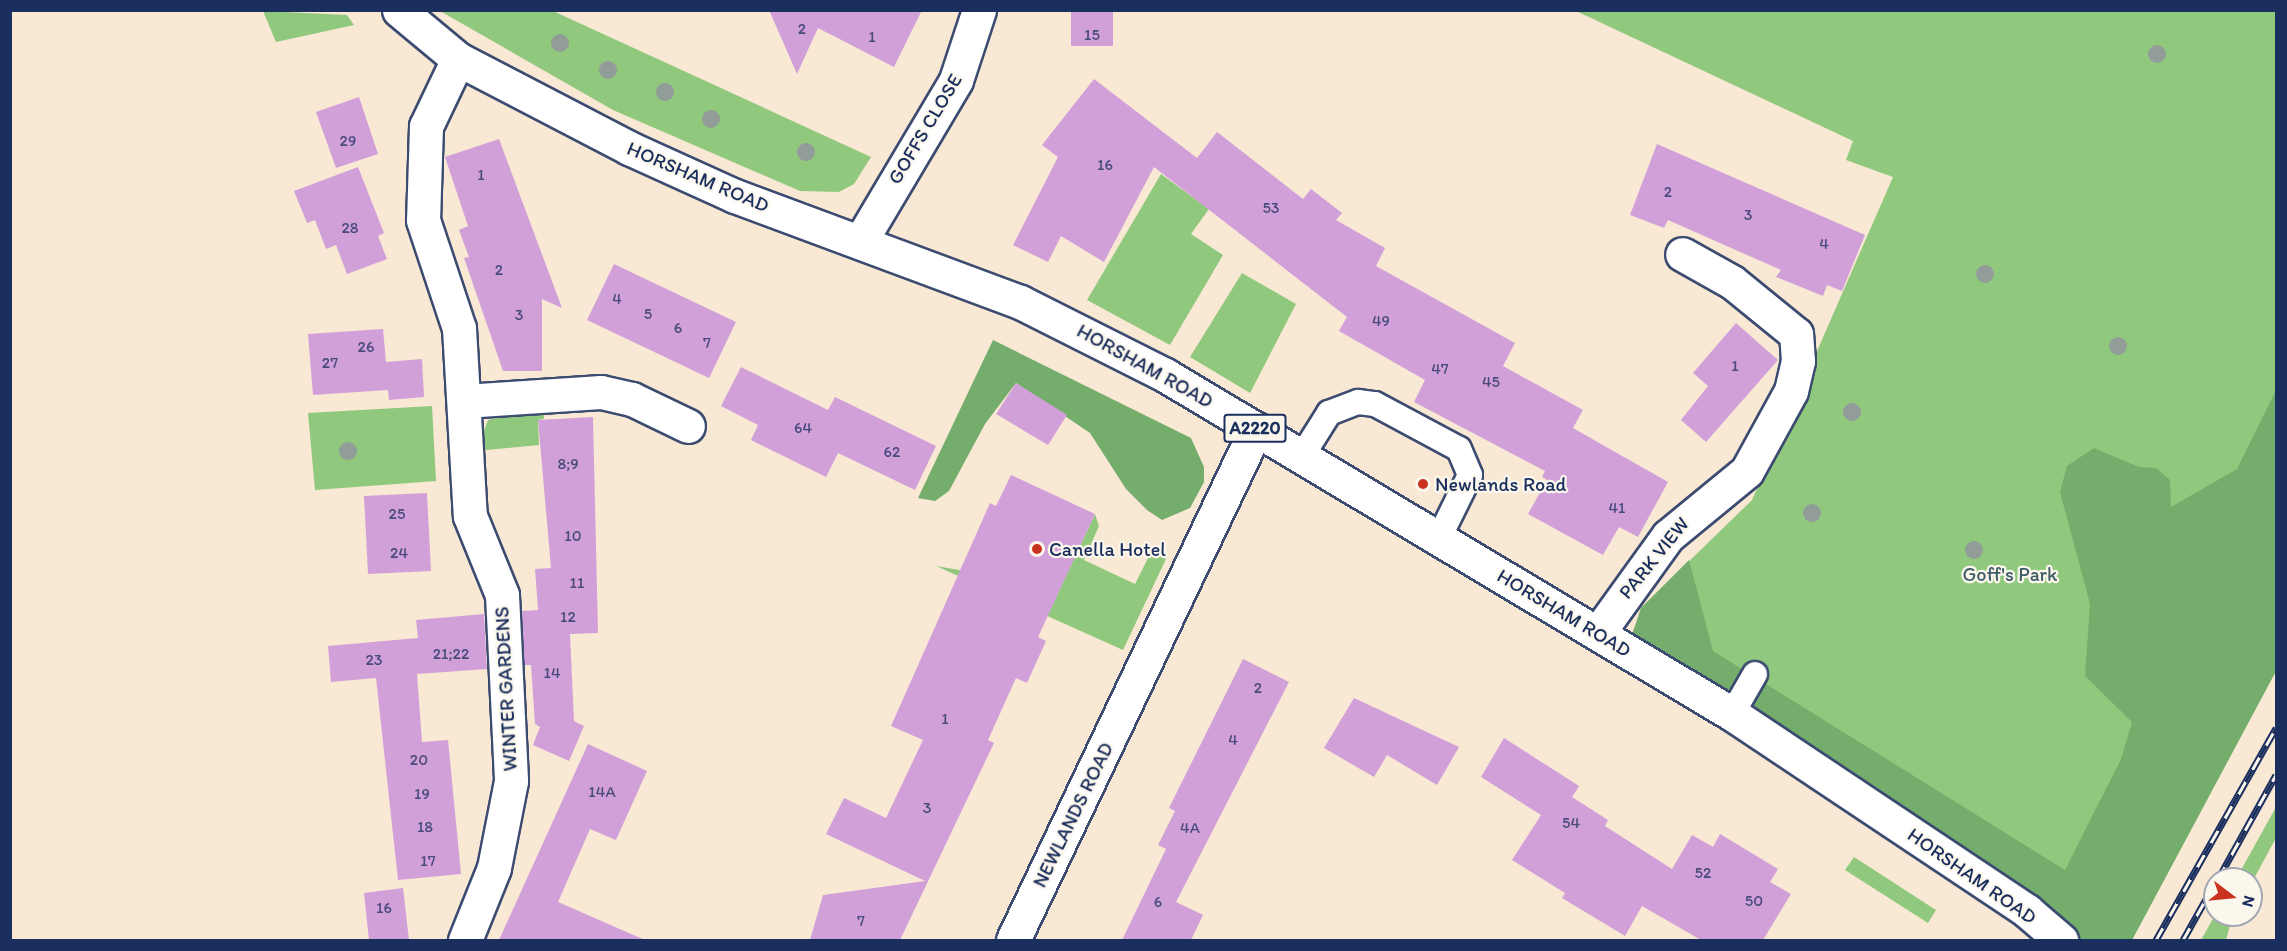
<!DOCTYPE html>
<html>
<head>
<meta charset="utf-8">
<style>
  body { margin:0 }
  #map { position:relative; width:2287px; height:951px; overflow:hidden; background:#f8e8d4; font-family:Itim,sans-serif }
  div>[style] { position:absolute }
  [style*='--x'] { left:calc(var(--x)*1px); top:calc(var(--y)*1px); width:calc(var(--w)*1px); rotate:calc(var(--a)*1deg) }
  .green>* { inset:0; background:#90c97d }
  .forest>* { inset:0; background:#74ad6c }
  .building>* { inset:0; background:#d2a0d9 }
  .roads { filter:drop-shadow(2px 0 #3c4b70) drop-shadow(-2px 0 #3c4b70) drop-shadow(0 2px #3c4b70) drop-shadow(0 -2px #3c4b70) }
  .lane>* { height:24px; margin:-12px; padding:0 12px; transform-origin:12px; border-radius:12px; background:#fff }
  .street>* { height:33px; margin:-16.5px; padding:0 16.5px; transform-origin:16.5px; border-radius:16.5px; background:#fff }
  .primary>* { height:33px; margin:-16.5px; padding:0 16.5px; transform-origin:16.5px; border-radius:16.5px; background:#fff }
  .rail>* { height:7px; margin-top:-3.5px; transform-origin:0; background:repeating-linear-gradient(90deg,#fbf7ec 0 14px,#1b2f5e 0 28px); box-sizing:border-box; border-block:2px solid #1b2f5e }
  .trees>* { width:18px; height:18px; margin:-9px; border-radius:50%; background:#929c98 }
  .dots>* { width:16px; height:16px; translate:-50% -50%; box-sizing:border-box; border:3px solid #fbf7ec; border-radius:50% }
  span { translate:-50% -50%; white-space:nowrap; text-align:center; line-height:1.15; -webkit-text-stroke:4.5px #fbf7ec; paint-order:stroke }
  .number-label { font-size:16px; color:#494b7d }
  .number-label span { -webkit-text-stroke-width:0 }
  .shield-label span { padding:2px 4px; background:#fbf7ec; border:2px solid; border-radius:4px; -webkit-text-stroke-width:0 }
  .shield-label { font-size:18px; color:#1b2f5e; font-weight:700 }
  .street-label { font-size:20px; color:#1b2f5e }
  .poi-label { font-size:20px; color:#1b2f5e }
  .left { translate:0 -50%; text-align:left }
  .park-label { font-size:20px; color:#3e5d67 }
  .frame { position:absolute; inset:0; border:12px solid #1b2f5e; pointer-events:none }
  .north { position:absolute; left:2203px; top:867px; width:60px; height:60px; box-sizing:border-box; background:#fbf7ec; border:2px solid #a1a7b3; border-radius:50%; rotate:106deg; font-size:16px; font-weight:700; line-height:24px; text-align:center; color:#1b2f5e }
  .north::after { content:''; display:block; margin:auto; width:21px; height:27px; background:#c8321e; clip-path:polygon(50% 0,100% 100%,50% 72%,0 100%) }
</style>
</head>
<body>
<div id="map">
  <div class="green">
    <div style="clip-path:polygon(263px 11px,347px 15px,354px 25px,276px 42px)"></div>
    <div style="clip-path:polygon(440px 11px,553px 11px,871px 157px,854px 184px,839px 192px,800px 191px,613px 110px)"></div>
    <div style="clip-path:polygon(1576px 11px,2276px 11px,2276px 671px,2132px 940px,1641px 608px,1752px 500px,1893px 177px,1846px 160px,1853px 141px)"></div>
    <div style="clip-path:polygon(1161px 174px,1209px 209px,1191px 234px,1223px 255px,1170px 345px,1087px 300px)"></div>
    <div style="clip-path:polygon(1242px 273px,1296px 304px,1250px 393px,1190px 357px)"></div>
    <div style="clip-path:polygon(432px 406px,436px 481px,315px 490px,308px 413px)"></div>
    <div style="clip-path:polygon(544px 408px,544px 419px,538px 420px,539px 445px,476px 451px,488px 420px)"></div>
    <div style="clip-path:polygon(1095px 514px,1099px 526px,1084px 560px,1135px 584px,1152px 550px,1166px 559px,1123px 650px,936px 566px,965px 571px,1050px 610px)"></div>
    <div style="clip-path:polygon(2276px 807px,2276px 838px,2251px 884px,2251px 879px,2236px 879px)"></div>
    <div style="clip-path:polygon(1854px 857px,1936px 910px,1928px 923px,1845px 870px)"></div>
    <div style="clip-path:polygon(2215px 915px,2233px 915px,2226px 940px,2201px 940px)"></div>
  </div>
  <div class="forest">
    <div style="clip-path:polygon(993px 340px,1191px 438px,1204px 467px,1204px 482px,1190px 508px,1162px 520px,1147px 510px,1126px 489px,1090px 433px,1016px 383px,985px 424px,949px 491px,935px 501px,918px 498px)"></div>
    <div style="clip-path:polygon(2276px 390px,2276px 671px,2132px 940px,2062px 940px,2027px 911px,1622px 664px,1641px 608px,1689px 560px,1713px 651px,2065px 870px,2121px 759px,2132px 722px,2085px 676px,2090px 604px,2060px 492px,2067px 466px,2094px 448px,2139px 467px,2156px 468px,2170px 480px,2171px 507px,2237px 469px)"></div>
  </div>
  <div class="building">
    <div style="clip-path:polygon(769px 10px,922px 10px,894px 67px,818px 28px,797px 74px)"></div>
    <div style="clip-path:polygon(1071px 10px,1113px 10px,1113px 46px,1071px 46px)"></div>
    <div style="clip-path:polygon(1094px 79px,1197px 158px,1217px 132px,1303px 199px,1311px 189px,1342px 213px,1336px 220px,1385px 248px,1376px 266px,1515px 343px,1503px 366px,1583px 410px,1573px 428px,1668px 482px,1638px 537px,1619px 527px,1603px 555px,1528px 514px,1547px 480px,1542px 477px,1545px 471px,1414px 402px,1425px 380px,1339px 331px,1347px 317px,1154px 167px,1104px 262px,1061px 236px,1048px 262px,1013px 245px,1058px 157px,1042px 145px)"></div>
    <div style="clip-path:polygon(359px 97px,378px 154px,336px 168px,316px 112px)"></div>
    <div style="clip-path:polygon(499px 139px,562px 308px,542px 299px,542px 371px,503px 371px,464px 258px,469px 257px,459px 230px,468px 226px,445px 157px)"></div>
    <div style="clip-path:polygon(1657px 144px,1865px 235px,1842px 291px,1827px 285px,1823px 296px,1776px 277px,1781px 270px,1668px 220px,1664px 228px,1630px 215px)"></div>
    <div style="clip-path:polygon(358px 167px,384px 233px,378px 236px,387px 259px,347px 274px,336px 245px,326px 249px,315px 220px,307px 223px,294px 191px)"></div>
    <div style="clip-path:polygon(614px 264px,736px 322px,709px 378px,587px 320px)"></div>
    <div style="clip-path:polygon(1736px 323px,1778px 360px,1706px 442px,1681px 420px,1708px 386px,1693px 373px)"></div>
    <div style="clip-path:polygon(383px 329px,386px 362px,422px 359px,424px 397px,389px 400px,388px 390px,313px 395px,308px 334px)"></div>
    <div style="clip-path:polygon(741px 367px,828px 410px,835px 397px,936px 446px,915px 490px,838px 453px,826px 477px,751px 440px,758px 425px,721px 406px)"></div>
    <div style="clip-path:polygon(1016px 383px,1067px 415px,1048px 445px,996px 414px)"></div>
    <div style="clip-path:polygon(593px 417px,598px 633px,570px 634px,574px 721px,584px 726px,569px 761px,533px 745px,540px 727px,535px 724px,531px 665px,524px 665px,522px 611px,538px 610px,535px 569px,551px 568px,538px 420px)"></div>
    <div style="clip-path:polygon(1011px 475px,1095px 514px,1038px 637px,1046px 641px,1027px 683px,1016px 678px,988px 740px,994px 743px,900px 940px,810px 940px,823px 895px,925px 881px,826px 834px,844px 798px,886px 818px,923px 740px,891px 726px,990px 503px,996px 506px)"></div>
    <div style="clip-path:polygon(427px 493px,431px 571px,368px 574px,364px 496px)"></div>
    <div style="clip-path:polygon(484px 614px,487px 669px,417px 674px,422px 742px,448px 740px,461px 874px,398px 880px,376px 678px,331px 682px,328px 646px,418px 638px,416px 620px)"></div>
    <div style="clip-path:polygon(1243px 659px,1289px 682px,1176px 902px,1203px 915px,1191px 940px,1122px 940px,1166px 849px,1158px 845px,1175px 811px,1169px 808px)"></div>
    <div style="clip-path:polygon(1354px 698px,1459px 747px,1437px 785px,1387px 755px,1374px 777px,1324px 748px)"></div>
    <div style="clip-path:polygon(1504px 738px,1579px 786px,1572px 797px,1608px 820px,1605px 826px,1672px 869px,1692px 835px,1713px 847px,1720px 834px,1778px 869px,1770px 882px,1791px 894px,1763px 940px,1701px 940px,1642px 906px,1625px 936px,1562px 898px,1565px 893px,1512px 860px,1541px 815px,1481px 777px)"></div>
    <div style="clip-path:polygon(588px 744px,647px 771px,616px 840px,590px 829px,558px 902px,645px 940px,499px 940px)"></div>
    <div style="clip-path:polygon(403px 888px,409px 940px,369px 940px,364px 893px)"></div>
  </div>
  <div class="roads">
    <div class="lane">
      <div style="--x:1302;--y:456;--w:51;--a:-57.9"></div>
      <div style="--x:1329;--y:413;--w:31;--a:-21"></div>
      <div style="--x:1358;--y:402;--w:17;--a:7"></div>
      <div style="--x:1375;--y:404;--w:95;--a:28.2"></div>
      <div style="--x:1459;--y:449;--w:28;--a:67"></div>
      <div style="--x:1470;--y:475;--w:70;--a:116.2"></div>
      <div style="--x:1732;--y:714;--w:46;--a:-60.1"></div>
    </div>
    <div class="street">
      <div style="--x:458;--y:59;--w:74;--a:115.5"></div>
      <div style="--x:426;--y:126;--w:94;--a:91.8"></div>
      <div style="--x:423;--y:220;--w:114;--a:71.6"></div>
      <div style="--x:459;--y:328;--w:188;--a:86.7"></div>
      <div style="--x:470;--y:516;--w:85;--a:67.9"></div>
      <div style="--x:502;--y:595;--w:186;--a:87.2"></div>
      <div style="--x:511;--y:781;--w:89;--a:101.1"></div>
      <div style="--x:494;--y:868;--w:78;--a:111.9"></div>
      <div style="--x:860;--y:242;--w:188;--a:-59.3"></div>
      <div style="--x:956;--y:80;--w:74;--a:-71.8"></div>
      <div style="--x:464;--y:401;--w:137;--a:-3.8"></div>
      <div style="--x:601;--y:392;--w:32;--a:13"></div>
      <div style="--x:632;--y:399;--w:62;--a:25.7"></div>
      <div style="--x:1598;--y:633;--w:120;--a:-54.2"></div>
      <div style="--x:1668;--y:536;--w:102;--a:-39.4"></div>
      <div style="--x:1747;--y:471;--w:91;--a:-61.2"></div>
      <div style="--x:1791;--y:391;--w:31;--a:-77"></div>
      <div style="--x:1798;--y:361;--w:27;--a:-94"></div>
      <div style="--x:1796;--y:334;--w:82;--a:-140.9"></div>
      <div style="--x:1732;--y:282;--w:57;--a:-150.8"></div>
      <div style="--x:1013;--y:940;--w:566;--a:-64.57"></div>
    </div>
    <div class="primary">
      <div style="--x:399;--y:10;--w:77;--a:39.7"></div>
      <div style="--x:458;--y:59;--w:193;--a:27.5"></div>
      <div style="--x:629;--y:148;--w:116;--a:24.4"></div>
      <div style="--x:735;--y:196;--w:304;--a:20.4"></div>
      <div style="--x:1020;--y:302;--w:162;--a:26.7"></div>
      <div style="--x:1165;--y:375;--w:661;--a:30.87"></div>
      <div style="--x:1732;--y:714;--w:355;--a:33.7"></div>
      <div style="--x:2027;--y:911;--w:45;--a:40.5"></div>
    </div>
  </div>
  <div class="rail">
    <div style="--x:2218;--y:879;--w:119;--a:-60.9"></div>
    <div style="--x:2156;--y:940;--w:244;--a:-60.5"></div>
    <div style="--x:2183;--y:940;--w:65;--a:-60.7"></div>
  </div>
  <div class="trees">
    <div style="left:560px;top:43px"></div>
    <div style="left:2157px;top:54px"></div>
    <div style="left:608px;top:70px"></div>
    <div style="left:665px;top:92px"></div>
    <div style="left:711px;top:119px"></div>
    <div style="left:806px;top:152px"></div>
    <div style="left:1985px;top:274px"></div>
    <div style="left:2118px;top:346px"></div>
    <div style="left:1852px;top:412px"></div>
    <div style="left:348px;top:451px"></div>
    <div style="left:1812px;top:513px"></div>
    <div style="left:1974px;top:550px"></div>
  </div>
  <div class="dots">
    <div style="left:1423px;top:484px;background:#c8321e"></div>
    <div style="left:1037px;top:549px;background:#c8321e"></div>
  </div>
  <div class="number-label">
    <span style="left:802px;top:29px">2</span>
    <span style="left:1092px;top:35px">15</span>
    <span style="left:872px;top:37px">1</span>
    <span style="left:348px;top:141px">29</span>
    <span style="left:1105px;top:165px">16</span>
    <span style="left:481px;top:175px">1</span>
    <span style="left:1668px;top:192px">2</span>
    <span style="left:1271px;top:208px">53</span>
    <span style="left:1748px;top:215px">3</span>
    <span style="left:350px;top:228px">28</span>
    <span style="left:1824px;top:244px">4</span>
    <span style="left:499px;top:270px">2</span>
    <span style="left:617px;top:299px">4</span>
    <span style="left:648px;top:314px">5</span>
    <span style="left:519px;top:315px">3</span>
    <span style="left:1381px;top:321px">49</span>
    <span style="left:678px;top:328px">6</span>
    <span style="left:707px;top:343px">7</span>
    <span style="left:366px;top:347px">26</span>
    <span style="left:330px;top:363px">27</span>
    <span style="left:1735px;top:366px">1</span>
    <span style="left:1440px;top:369px">47</span>
    <span style="left:1491px;top:382px">45</span>
    <span style="left:803px;top:428px">64</span>
    <span style="left:892px;top:452px">62</span>
    <span style="left:568px;top:464px">8;9</span>
    <span style="left:1617px;top:508px">41</span>
    <span style="left:397px;top:514px">25</span>
    <span style="left:573px;top:536px">10</span>
    <span style="left:399px;top:553px">24</span>
    <span style="left:577px;top:583px">11</span>
    <span style="left:568px;top:617px">12</span>
    <span style="left:451px;top:654px">21;22</span>
    <span style="left:374px;top:660px">23</span>
    <span style="left:552px;top:673px">14</span>
    <span style="left:1258px;top:688px">2</span>
    <span style="left:945px;top:719px">1</span>
    <span style="left:1233px;top:740px">4</span>
    <span style="left:419px;top:760px">20</span>
    <span style="left:602px;top:792px">14A</span>
    <span style="left:422px;top:794px">19</span>
    <span style="left:927px;top:808px">3</span>
    <span style="left:1571px;top:823px">54</span>
    <span style="left:425px;top:827px">18</span>
    <span style="left:1190px;top:828px">4A</span>
    <span style="left:428px;top:861px">17</span>
    <span style="left:1703px;top:873px">52</span>
    <span style="left:1754px;top:901px">50</span>
    <span style="left:1158px;top:902px">6</span>
    <span style="left:384px;top:908px">16</span>
    <span style="left:861px;top:921px">7</span>
  </div>
  <div class="shield-label">
    <span style="left:1255px;top:428px">A2220</span>
  </div>
  <div class="street-label">
    <span style="left:925px;top:129px;rotate:-59deg">GOFFS CLOSE</span>
    <span style="left:698px;top:177px;rotate:23deg">HORSHAM ROAD</span>
    <span style="left:1145px;top:366px;rotate:29deg">HORSHAM ROAD</span>
    <span style="left:1654px;top:558px;rotate:-51deg">PARK VIEW</span>
    <span style="left:1564px;top:613px;rotate:31deg">HORSHAM ROAD</span>
    <span style="left:506px;top:689px;rotate:-93deg">WINTER GARDENS</span>
    <span style="left:1073px;top:815px;rotate:-64deg">NEWLANDS ROAD</span>
    <span style="left:1972px;top:876px;rotate:35deg">HORSHAM ROAD</span>
  </div>
  <div class="poi-label">
    <span class="left" style="left:1435px;top:484px">Newlands Road</span>
    <span class="left" style="left:1049px;top:549px">Canella Hotel</span>
  </div>
  <div class="park-label">
    <span style="left:2010px;top:574px">Goff's Park</span>
  </div>
  <div class="frame"></div>
  <div class="north">N</div>
</div>
</body>
</html>
